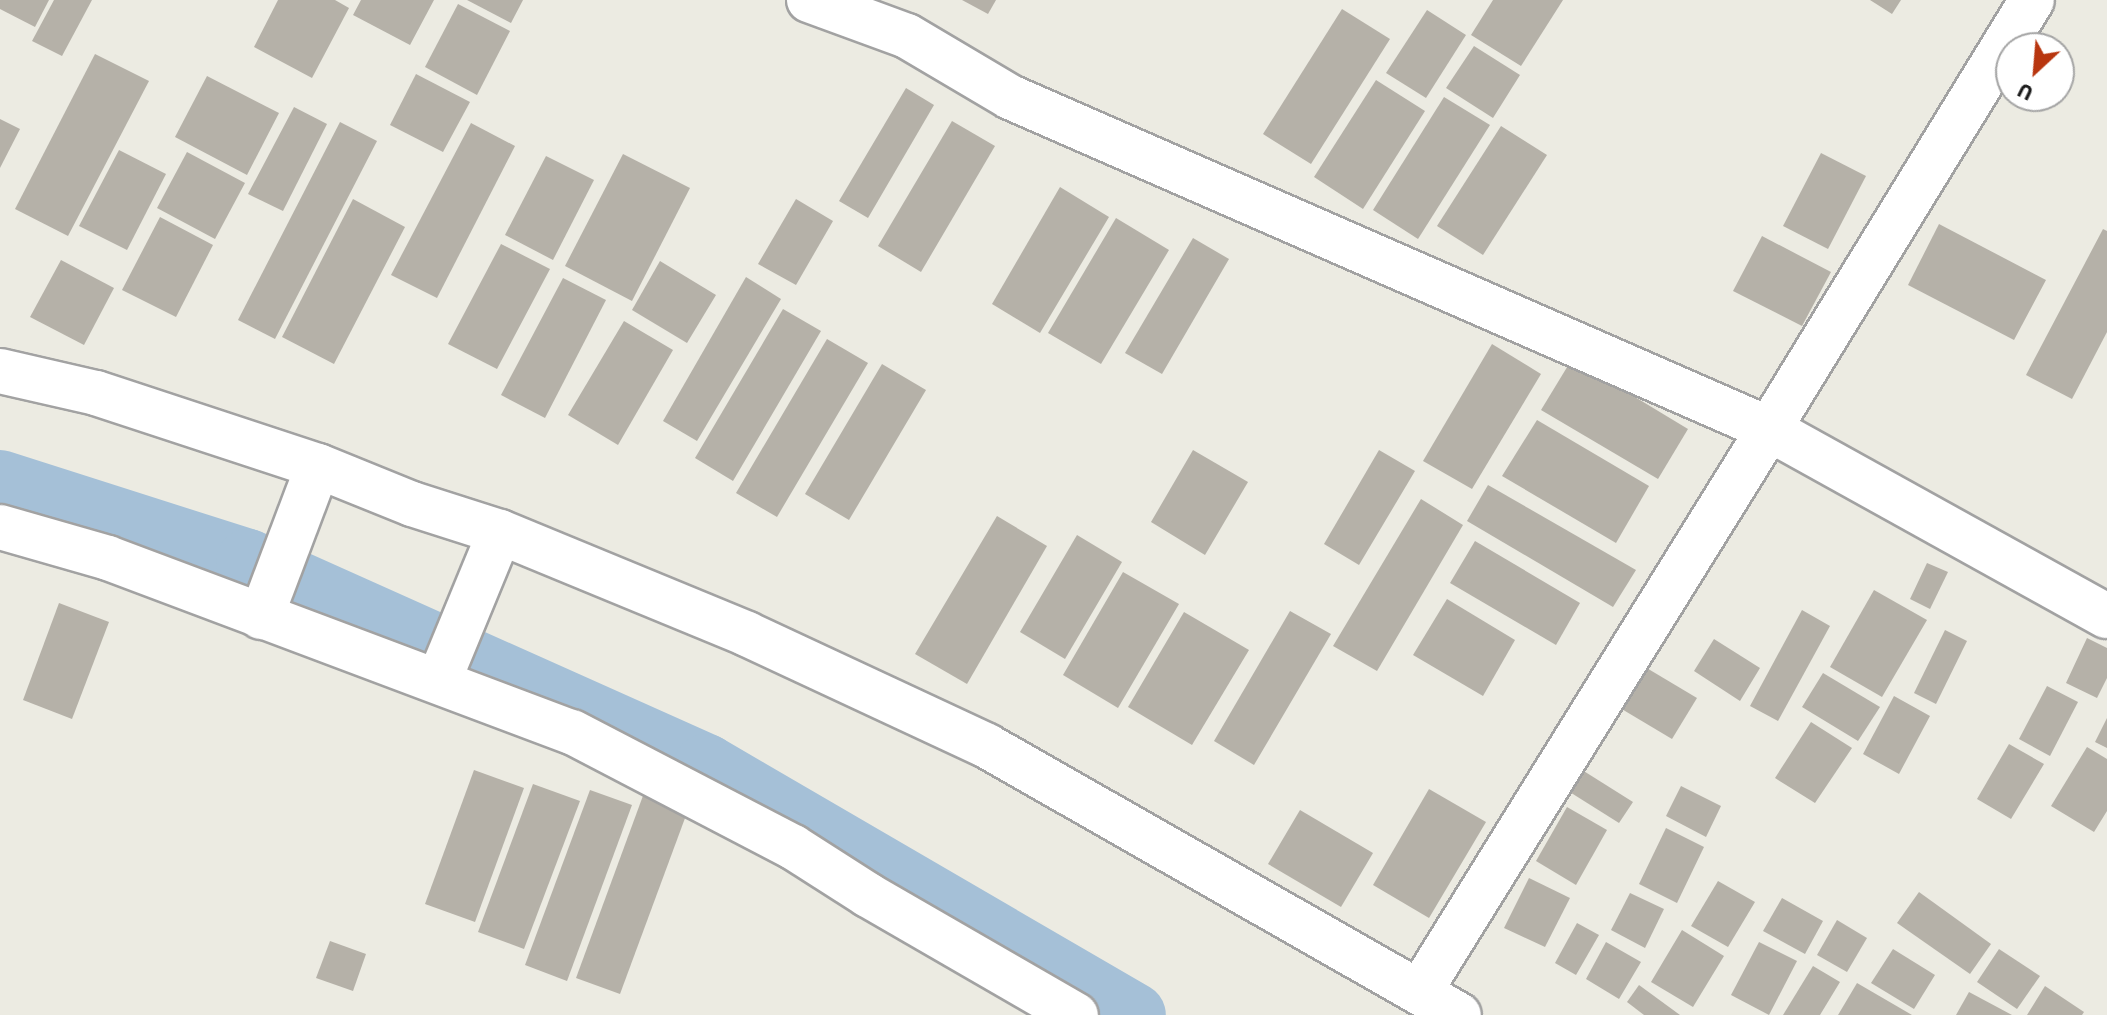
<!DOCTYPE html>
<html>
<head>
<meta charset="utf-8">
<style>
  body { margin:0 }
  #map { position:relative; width:2107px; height:1015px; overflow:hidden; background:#ecebe2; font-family:"Source Sans 3",sans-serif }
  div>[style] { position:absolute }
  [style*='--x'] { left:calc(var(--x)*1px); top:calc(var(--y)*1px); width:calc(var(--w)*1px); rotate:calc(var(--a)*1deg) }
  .canal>* { height:64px; margin:-32px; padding:0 32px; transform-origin:32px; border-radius:32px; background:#a5c0d7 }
  .building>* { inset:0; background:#b5b1a8 }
  .roads { filter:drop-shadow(2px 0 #a2a2a2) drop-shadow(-2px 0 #a2a2a2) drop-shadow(0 2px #a2a2a2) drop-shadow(0 -2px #a2a2a2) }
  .minor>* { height:44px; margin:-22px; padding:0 22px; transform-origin:22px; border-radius:22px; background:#fff }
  span { translate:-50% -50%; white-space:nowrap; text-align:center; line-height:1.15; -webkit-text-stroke:6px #fff; paint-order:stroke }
  .north { position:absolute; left:1995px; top:32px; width:80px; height:80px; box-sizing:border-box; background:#fff; border:2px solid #a4a4a4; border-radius:50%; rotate:206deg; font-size:22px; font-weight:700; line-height:32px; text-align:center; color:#1b1b1b }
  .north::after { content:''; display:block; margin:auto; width:28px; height:36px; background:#b8360f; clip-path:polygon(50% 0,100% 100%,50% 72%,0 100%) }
</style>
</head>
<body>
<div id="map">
  <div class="canal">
    <div style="--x:0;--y:482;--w:260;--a:17.7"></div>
    <div style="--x:248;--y:561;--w:502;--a:24.11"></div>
    <div style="--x:706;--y:766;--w:495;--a:30.2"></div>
  </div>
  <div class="building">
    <div style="clip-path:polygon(0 0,49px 0,35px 27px,0 9px)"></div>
    <div style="clip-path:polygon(54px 0,92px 0,62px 56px,32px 41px)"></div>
    <div style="clip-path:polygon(278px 0,335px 0,349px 8px,312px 78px,254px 47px)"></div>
    <div style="clip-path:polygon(361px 0,434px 0,410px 45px,353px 15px)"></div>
    <div style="clip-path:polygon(467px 0,523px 0,511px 23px)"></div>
    <div style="clip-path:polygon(962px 0,996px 0,988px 14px)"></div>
    <div style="clip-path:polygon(1493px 0,1563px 0,1521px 66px,1471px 35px)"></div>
    <div style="clip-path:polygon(1870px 0,1901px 0,1892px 14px)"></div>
    <div style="clip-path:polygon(458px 4px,510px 31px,477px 95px,425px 67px)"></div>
    <div style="clip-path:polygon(1342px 9px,1390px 39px,1311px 164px,1263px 134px)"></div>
    <div style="clip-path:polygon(1427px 10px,1466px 35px,1426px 98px,1386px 73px)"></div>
    <div style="clip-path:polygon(1474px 46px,1520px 75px,1493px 118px,1446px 88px)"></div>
    <div style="clip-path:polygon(95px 54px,149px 81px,68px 236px,15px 209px)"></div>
    <div style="clip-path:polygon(416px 74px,470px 102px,443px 152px,390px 125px)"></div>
    <div style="clip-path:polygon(207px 76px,279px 113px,247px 175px,175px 137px)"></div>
    <div style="clip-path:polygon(1376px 80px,1425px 111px,1363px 209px,1314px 177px)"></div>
    <div style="clip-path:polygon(906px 88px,934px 105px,868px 218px,839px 201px)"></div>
    <div style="clip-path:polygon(1444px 97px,1490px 125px,1418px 239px,1373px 210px)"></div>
    <div style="clip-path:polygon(294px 107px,327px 124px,283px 211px,248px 194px)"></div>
    <div style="clip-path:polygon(0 119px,20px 129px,0 168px)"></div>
    <div style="clip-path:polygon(952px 121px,995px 146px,921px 272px,878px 246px)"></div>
    <div style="clip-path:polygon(340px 122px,377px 141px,275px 339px,238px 320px)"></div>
    <div style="clip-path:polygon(471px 123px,515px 146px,437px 298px,391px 275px)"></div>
    <div style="clip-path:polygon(1501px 126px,1547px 155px,1483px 255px,1437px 226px)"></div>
    <div style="clip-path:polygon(119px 150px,166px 174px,127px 250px,79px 226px)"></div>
    <div style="clip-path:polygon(187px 152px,245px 183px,215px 239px,157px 208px)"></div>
    <div style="clip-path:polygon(1821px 153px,1866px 176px,1828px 249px,1783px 226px)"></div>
    <div style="clip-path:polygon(623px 154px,690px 188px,632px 301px,565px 266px)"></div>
    <div style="clip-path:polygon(546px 156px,594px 180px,553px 260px,505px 235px)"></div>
    <div style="clip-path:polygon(1060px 187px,1109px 217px,1040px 333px,992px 304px)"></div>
    <div style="clip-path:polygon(353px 199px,405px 227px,334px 364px,282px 337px)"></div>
    <div style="clip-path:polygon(796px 199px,833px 221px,796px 285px,758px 264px)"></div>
    <div style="clip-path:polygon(160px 217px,213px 245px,176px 317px,122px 290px)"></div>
    <div style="clip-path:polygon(1116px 218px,1169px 250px,1101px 364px,1048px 333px)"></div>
    <div style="clip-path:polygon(1939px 224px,2046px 280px,2014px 340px,1908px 285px)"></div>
    <div style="clip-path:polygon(2103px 229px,2107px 231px,2107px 332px,2072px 399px,2026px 375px)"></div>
    <div style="clip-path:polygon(1762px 236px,1831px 272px,1802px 326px,1733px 291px)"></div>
    <div style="clip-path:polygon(1193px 238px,1229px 259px,1162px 374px,1125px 353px)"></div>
    <div style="clip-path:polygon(501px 244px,550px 269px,497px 369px,448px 344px)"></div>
    <div style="clip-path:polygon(61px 260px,114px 288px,84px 345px,30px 317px)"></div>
    <div style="clip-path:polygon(660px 261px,716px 295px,687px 343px,632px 310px)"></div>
    <div style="clip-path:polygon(746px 277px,781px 299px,697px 441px,663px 421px)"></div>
    <div style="clip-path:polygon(563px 278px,606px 300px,545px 418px,501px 395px)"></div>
    <div style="clip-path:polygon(783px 309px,821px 331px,733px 481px,695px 458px)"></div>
    <div style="clip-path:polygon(624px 321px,673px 350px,618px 445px,568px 415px)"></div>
    <div style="clip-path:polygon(827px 339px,868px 363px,777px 517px,736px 493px)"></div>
    <div style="clip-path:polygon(1492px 344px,1541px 374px,1472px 489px,1423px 461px)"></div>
    <div style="clip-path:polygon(1572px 359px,1688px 429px,1658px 479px,1541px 410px)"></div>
    <div style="clip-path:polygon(882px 364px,926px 390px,849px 520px,805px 494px)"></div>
    <div style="clip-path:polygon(1537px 420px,1649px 486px,1616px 543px,1502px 476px)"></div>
    <div style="clip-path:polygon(1193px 450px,1248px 482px,1205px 555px,1151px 522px)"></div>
    <div style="clip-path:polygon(1379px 450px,1415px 471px,1359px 565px,1324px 544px)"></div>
    <div style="clip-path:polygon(1488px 485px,1636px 570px,1613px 607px,1467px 521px)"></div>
    <div style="clip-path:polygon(1421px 499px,1463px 525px,1377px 671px,1333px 646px)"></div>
    <div style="clip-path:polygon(997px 516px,1047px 546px,967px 684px,915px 654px)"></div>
    <div style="clip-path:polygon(1077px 535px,1122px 562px,1065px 659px,1020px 632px)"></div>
    <div style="clip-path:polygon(1475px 541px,1580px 603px,1556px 645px,1450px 583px)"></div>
    <div style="clip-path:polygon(1927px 563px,1948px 572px,1930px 609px,1910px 599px)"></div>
    <div style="clip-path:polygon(1123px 572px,1179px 604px,1118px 708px,1063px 675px)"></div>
    <div style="clip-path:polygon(1874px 590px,1927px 620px,1882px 697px,1830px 667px)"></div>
    <div style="clip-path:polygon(1447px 599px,1515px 640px,1483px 696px,1413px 655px)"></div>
    <div style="clip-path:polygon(59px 603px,109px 622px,72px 719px,23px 700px)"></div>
    <div style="clip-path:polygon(1802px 610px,1830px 626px,1778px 721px,1750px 706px)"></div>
    <div style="clip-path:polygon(1290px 611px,1331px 634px,1254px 765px,1214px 741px)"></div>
    <div style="clip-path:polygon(1184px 612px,1249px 650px,1192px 745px,1128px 707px)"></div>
    <div style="clip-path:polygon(1945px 630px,1967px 641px,1936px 704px,1914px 693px)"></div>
    <div style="clip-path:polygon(2087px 638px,2107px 648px,2107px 678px,2097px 698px,2066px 683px)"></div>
    <div style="clip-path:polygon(1714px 639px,1760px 668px,1740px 701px,1694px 671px)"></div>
    <div style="clip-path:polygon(1645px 667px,1697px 698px,1672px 739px,1620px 708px)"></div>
    <div style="clip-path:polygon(1823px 673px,1880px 707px,1858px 741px,1802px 707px)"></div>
    <div style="clip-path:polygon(2047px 686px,2078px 702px,2050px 756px,2019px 739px)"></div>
    <div style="clip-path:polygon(1894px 696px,1930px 716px,1899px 774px,1863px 754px)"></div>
    <div style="clip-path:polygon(2107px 718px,2107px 748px,2095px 742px)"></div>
    <div style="clip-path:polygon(1811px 722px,1852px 748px,1815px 803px,1775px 778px)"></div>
    <div style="clip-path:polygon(2009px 744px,2044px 764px,2011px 819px,1977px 799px)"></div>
    <div style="clip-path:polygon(2087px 747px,2107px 759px,2107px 811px,2094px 832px,2051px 806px)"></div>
    <div style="clip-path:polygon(1571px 763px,1633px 802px,1619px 823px,1557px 784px)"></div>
    <div style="clip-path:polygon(474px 770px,524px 788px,475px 922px,425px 904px)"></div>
    <div style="clip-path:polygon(533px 784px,580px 801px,524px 949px,478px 932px)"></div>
    <div style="clip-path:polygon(1681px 786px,1721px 806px,1706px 837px,1666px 816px)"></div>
    <div style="clip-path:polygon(1429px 789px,1486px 822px,1429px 918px,1373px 885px)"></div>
    <div style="clip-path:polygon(590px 790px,632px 805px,567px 981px,525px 965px)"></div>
    <div style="clip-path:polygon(644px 793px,688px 810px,620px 994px,576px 978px)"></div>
    <div style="clip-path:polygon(1567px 807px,1607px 830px,1576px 885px,1536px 861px)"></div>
    <div style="clip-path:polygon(1300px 810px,1373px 853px,1341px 907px,1268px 864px)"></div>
    <div style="clip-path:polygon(1666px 828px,1704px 847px,1677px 903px,1639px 884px)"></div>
    <div style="clip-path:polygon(1529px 878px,1570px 898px,1545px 947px,1504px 928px)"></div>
    <div style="clip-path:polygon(1718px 881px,1755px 902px,1728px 947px,1691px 926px)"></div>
    <div style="clip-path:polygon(1919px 892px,1991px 944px,1970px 974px,1897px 923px)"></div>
    <div style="clip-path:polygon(1630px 893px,1664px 909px,1645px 948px,1611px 930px)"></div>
    <div style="clip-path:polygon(1782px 898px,1823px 921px,1805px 954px,1763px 931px)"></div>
    <div style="clip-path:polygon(1837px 920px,1867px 938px,1847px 972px,1817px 955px)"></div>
    <div style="clip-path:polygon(1577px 923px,1599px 935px,1576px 975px,1555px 963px)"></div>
    <div style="clip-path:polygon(1682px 930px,1724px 956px,1693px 1007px,1651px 982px)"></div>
    <div style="clip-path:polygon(330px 941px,366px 954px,353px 991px,316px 978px)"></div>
    <div style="clip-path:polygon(1606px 942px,1641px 962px,1619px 999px,1586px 979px)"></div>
    <div style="clip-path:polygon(1759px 942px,1797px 961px,1769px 1015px,1731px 995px)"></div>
    <div style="clip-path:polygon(1893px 949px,1935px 975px,1914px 1009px,1871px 983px)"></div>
    <div style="clip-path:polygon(1999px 949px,2040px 976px,2017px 1009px,1977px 982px)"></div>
    <div style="clip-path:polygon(1813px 966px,1840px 982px,1820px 1015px,1783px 1015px)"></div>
    <div style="clip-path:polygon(1857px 983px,1912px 1015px,1838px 1015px)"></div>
    <div style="clip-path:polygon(1639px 985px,1680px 1015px,1644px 1015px,1627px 1002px)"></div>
    <div style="clip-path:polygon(2045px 986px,2084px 1012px,2082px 1015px,2027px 1015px)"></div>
    <div style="clip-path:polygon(1969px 992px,2012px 1015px,1956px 1015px)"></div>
  </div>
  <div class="roads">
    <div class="minor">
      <div style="--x:809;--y:0;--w:104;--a:20.2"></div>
      <div style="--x:907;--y:36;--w:120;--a:30.6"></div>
      <div style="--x:1010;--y:97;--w:828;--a:23.63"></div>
      <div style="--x:1769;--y:429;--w:503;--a:-58.49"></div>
      <div style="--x:0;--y:371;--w:98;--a:12.9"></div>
      <div style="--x:96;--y:393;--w:234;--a:18.2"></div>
      <div style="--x:318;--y:466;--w:101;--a:22"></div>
      <div style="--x:412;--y:504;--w:92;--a:17.7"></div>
      <div style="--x:500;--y:532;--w:267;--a:22.4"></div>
      <div style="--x:747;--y:634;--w:265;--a:25"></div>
      <div style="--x:987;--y:746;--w:543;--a:29.68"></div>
      <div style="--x:0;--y:527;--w:112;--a:16"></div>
      <div style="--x:108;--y:558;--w:496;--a:20.6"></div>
      <div style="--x:572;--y:732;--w:249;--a:27.5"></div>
      <div style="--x:793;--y:847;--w:89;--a:32.6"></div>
      <div style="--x:868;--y:895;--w:240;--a:30"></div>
      <div style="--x:261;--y:617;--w:161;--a:-69.3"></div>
      <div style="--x:439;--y:680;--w:160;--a:-67.6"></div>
      <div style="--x:1420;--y:991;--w:662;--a:-58.16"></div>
      <div style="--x:1769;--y:429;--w:386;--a:29"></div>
    </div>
  </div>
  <div class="north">U</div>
</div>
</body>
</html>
